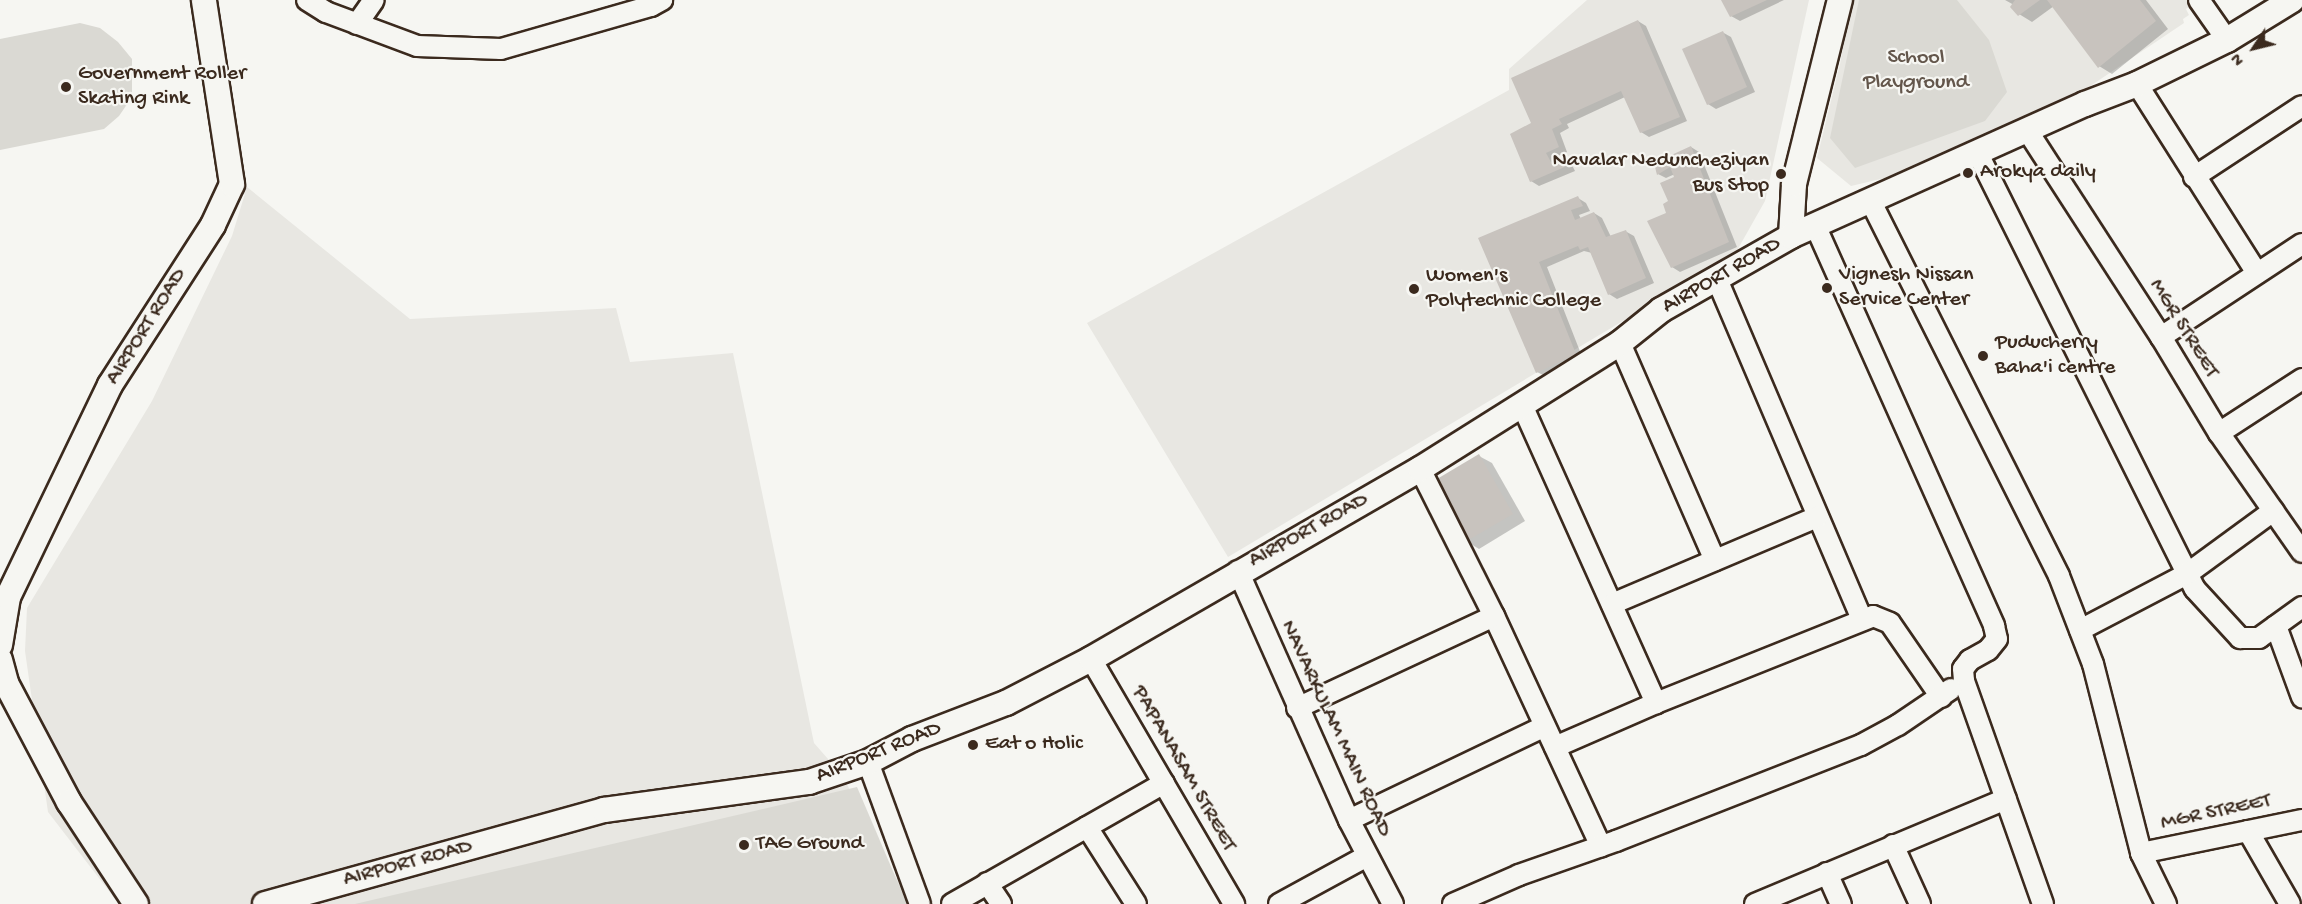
<!DOCTYPE html>
<html>
<head>
<meta charset="utf-8">
<style>
  body { margin:0 }
  #map { position:relative; width:2302px; height:904px; overflow:hidden; background:#f6f6f2; font-family:"Gochi Hand",sans-serif }
  div>[style] { position:absolute }
  [style*='--x'] { left:calc(var(--x)*1px); top:calc(var(--y)*1px); width:calc(var(--w)*1px); rotate:calc(var(--a)*1deg) }
  .built>* { inset:0; background:#e8e7e2 }
  .green>* { inset:0; background:#dad9d3 }
  .shadow>* { inset:0; background:#0003 }
  .building>* { inset:0; background:#c8c3be }
  .roads { filter:drop-shadow(2px 0 #3b2a1e) drop-shadow(-2px 0 #3b2a1e) drop-shadow(0 2px #3b2a1e) drop-shadow(0 -2px #3b2a1e) }
  .minor>* { height:20px; margin:-10px; padding:0 10px; transform-origin:10px; border-radius:10px; background:#f6f6f2 }
  .tertiary>* { height:24px; margin:-12px; padding:0 12px; transform-origin:12px; border-radius:12px; background:#f6f6f2 }
  .dots>* { width:16px; height:16px; translate:-50% -50%; box-sizing:border-box; border:3px solid #f6f6f2; border-radius:50% }
  span { translate:-50% -50%; white-space:nowrap; text-align:center; line-height:1.15; -webkit-text-stroke:4.5px #f6f6f2; paint-order:stroke }
  .park-label { font-size:22px; color:#63564b }
  .poi-label { font-size:22px; color:#3b2a1e }
  .left { translate:0 -50%; text-align:left }
  .right { translate:-100% -50%; text-align:right }
  .street-label { font-size:22px; color:#3b2a1e }
  .north { position:absolute; left:2224px; top:18px; width:60px; height:60px; -webkit-text-stroke:4px #f6f6f2; paint-order:stroke; rotate:235deg; font-size:16px; font-weight:700; line-height:24px; text-align:center; color:#3b2a1e }
  .north::after { content:''; display:block; margin:auto; width:21px; height:27px; background:#3b2a1e; clip-path:polygon(50% 0,100% 100%,50% 72%,0 100%) }
</style>
</head>
<body>
<div id="map">
  <div class="built">
    <div style="clip-path:polygon(1587px 0,1809px 0,1765px 201px,1735px 254px,1228px 557px,1087px 323px,1509px 90px,1509px 69px)"></div>
    <div style="clip-path:polygon(1852px 0,2188px 0,2191px 5px,2186px 9px,2189px 15px,2183px 19px,2184px 23px,2071px 99px,1889px 177px,1851px 186px,1817px 158px,1840px 64px)"></div>
    <div style="clip-path:polygon(247px 187px,410px 319px,616px 308px,630px 362px,733px 353px,814px 743px,842px 775px,910px 904px,119px 904px,48px 812px,25px 651px,27px 608px,152px 401px,232px 236px)"></div>
  </div>
  <div class="green">
    <div style="clip-path:polygon(1859px 0,1957px 0,1989px 40px,2007px 92px,1985px 121px,1855px 168px,1830px 138px)"></div>
    <div style="clip-path:polygon(80px 23px,100px 28px,118px 42px,132px 59px,132px 97px,119px 116px,104px 129px,0 150px,0 39px)"></div>
    <div style="clip-path:polygon(857px 787px,907px 904px,355px 904px)"></div>
  </div>
  <div class="shadow">
    <div style="clip-path:polygon(1723px 0,1784px 0,1740px 21px,1731px 16px)"></div>
    <div style="clip-path:polygon(2005px 0,2146px 0,2168px 29px,2112px 74px,2099px 66px,2054px 6px,2032px 22px,2019px 14px,2014px 5px)"></div>
    <div style="clip-path:polygon(1638px 21px,1646px 26px,1687px 121px,1649px 137px,1641px 132px,1625px 97px,1567px 124px,1569px 128px,1560px 133px,1567px 152px,1554px 158px,1556px 161px,1563px 158px,1571px 163px,1575px 171px,1539px 186px,1531px 181px,1533px 123px)"></div>
    <div style="clip-path:polygon(1722px 32px,1731px 37px,1755px 92px,1716px 109px,1708px 104px)"></div>
    <div style="clip-path:polygon(1691px 147px,1699px 152px,1737px 247px,1680px 272px,1672px 267px,1668px 214px,1676px 178px,1675px 174px,1666px 178px,1658px 174px)"></div>
    <div style="clip-path:polygon(1578px 198px,1586px 203px,1590px 211px,1579px 215px,1581px 219px,1594px 213px,1602px 218px,1611px 237px,1625px 231px,1634px 236px,1654px 283px,1617px 299px,1609px 294px,1592px 253px,1584px 251px,1547px 267px,1583px 359px,1545px 376px,1537px 372px,1480px 238px)"></div>
    <div style="clip-path:polygon(1479px 456px,1492px 463px,1525px 521px,1479px 549px,1466px 541px)"></div>
  </div>
  <div class="building">
    <div style="clip-path:polygon(1721px 0,1767px 0,1730px 17px)"></div>
    <div style="clip-path:polygon(2015px 0,2040px 0,2018px 16px,2010px 7px)"></div>
    <div style="clip-path:polygon(2047px 0,2140px 0,2156px 21px,2098px 68px)"></div>
    <div style="clip-path:polygon(1638px 20px,1680px 117px,1640px 133px,1621px 91px,1559px 119px,1562px 124px,1552px 129px,1559px 147px,1546px 153px,1551px 162px,1563px 156px,1567px 166px,1530px 182px,1510px 134px,1531px 123px,1511px 78px)"></div>
    <div style="clip-path:polygon(1723px 31px,1747px 87px,1707px 105px,1682px 49px)"></div>
    <div style="clip-path:polygon(1691px 146px,1729px 242px,1671px 268px,1647px 221px,1666px 213px,1663px 204px,1668px 201px,1660px 183px,1674px 177px,1670px 167px,1657px 175px,1654px 163px)"></div>
    <div style="clip-path:polygon(1578px 196px,1583px 206px,1571px 210px,1575px 220px,1594px 212px,1606px 237px,1626px 230px,1646px 278px,1608px 295px,1588px 247px,1580px 250px,1578px 246px,1539px 262px,1576px 354px,1536px 373px,1478px 238px)"></div>
    <div style="clip-path:polygon(1479px 454px,1513px 514px,1465px 542px,1432px 482px)"></div>
  </div>
  <div class="roads">
    <div class="minor">
      <div style="--x:307;--y:0;--w:22;--a:32"></div>
      <div style="--x:326;--y:12;--w:97;--a:20.5"></div>
      <div style="--x:417;--y:46;--w:84;--a:2"></div>
      <div style="--x:501;--y:49;--w:156;--a:-16"></div>
      <div style="--x:651;--y:6;--w:13;--a:-29"></div>
      <div style="--x:2199;--y:0;--w:49;--a:55"></div>
      <div style="--x:357;--y:24;--w:29;--a:-55"></div>
      <div style="--x:2137;--y:84;--w:224;--a:57.6"></div>
      <div style="--x:2027;--y:130;--w:247;--a:57.1"></div>
      <div style="--x:2161;--y:337;--w:112;--a:58.9"></div>
      <div style="--x:2219;--y:433;--w:145;--a:55.1"></div>
      <div style="--x:1977;--y:152;--w:488;--a:63.5"></div>
      <div style="--x:2195;--y:589;--w:67;--a:47.4"></div>
      <div style="--x:2240;--y:638;--w:19;--a:0"></div>
      <div style="--x:2259;--y:638;--w:53;--a:-35.8"></div>
      <div style="--x:2194;--y:177;--w:129;--a:-33.3"></div>
      <div style="--x:1870;--y:200;--w:421;--a:63.3"></div>
      <div style="--x:2059;--y:576;--w:94;--a:68.9"></div>
      <div style="--x:2093;--y:664;--w:195;--a:75.7"></div>
      <div style="--x:2141;--y:853;--w:57;--a:63.9"></div>
      <div style="--x:1815;--y:225;--w:439;--a:65.9"></div>
      <div style="--x:1994;--y:626;--w:13;--a:77"></div>
      <div style="--x:1997;--y:639;--w:14;--a:129"></div>
      <div style="--x:1988;--y:650;--w:21;--a:151"></div>
      <div style="--x:1970;--y:660;--w:11;--a:128"></div>
      <div style="--x:1963;--y:669;--w:12;--a:85"></div>
      <div style="--x:1964;--y:681;--w:237;--a:70.5"></div>
      <div style="--x:1716;--y:277;--w:373;--a:66.9"></div>
      <div style="--x:2161;--y:337;--w:169;--a:-33.4"></div>
      <div style="--x:1620;--y:343;--w:237;--a:66.4"></div>
      <div style="--x:1522;--y:405;--w:327;--a:65.8"></div>
      <div style="--x:1656;--y:703;--w:234;--a:-21.8"></div>
      <div style="--x:1873;--y:616;--w:18;--a:22"></div>
      <div style="--x:1890;--y:623;--w:90;--a:55.4"></div>
      <div style="--x:2219;--y:433;--w:99;--a:-33"></div>
      <div style="--x:1420;--y:469;--w:165;--a:63.3"></div>
      <div style="--x:1494;--y:616;--w:254;--a:65.1"></div>
      <div style="--x:1238;--y:571;--w:273;--a:66"></div>
      <div style="--x:1349;--y:820;--w:95;--a:62.4"></div>
      <div style="--x:1612;--y:604;--w:223;--a:-23"></div>
      <div style="--x:2276;--y:626;--w:76;--a:69.9"></div>
      <div style="--x:2080;--y:630;--w:121;--a:-27.6"></div>
      <div style="--x:2187;--y:574;--w:107;--a:-36.2"></div>
      <div style="--x:1091;--y:659;--w:284;--a:59.7"></div>
      <div style="--x:1297;--y:708;--w:217;--a:-25"></div>
      <div style="--x:1555;--y:747;--w:110;--a:-23.5"></div>
      <div style="--x:868;--y:762;--w:151;--a:69.9"></div>
      <div style="--x:1349;--y:820;--w:217;--a:-25.6"></div>
      <div style="--x:1087;--y:827;--w:91;--a:57.5"></div>
      <div style="--x:2248;--y:831;--w:84;--a:60.1"></div>
      <div style="--x:1893;--y:845;--w:65;--a:65.4"></div>
      <div style="--x:2141;--y:853;--w:164;--a:-11.6"></div>
      <div style="--x:1827;--y:873;--w:34;--a:66"></div>
      <div style="--x:987;--y:883;--w:25;--a:56"></div>
      <div style="--x:952;--y:904;--w:244;--a:-29.7"></div>
      <div style="--x:1279;--y:904;--w:100;--a:-28.6"></div>
      <div style="--x:1453;--y:904;--w:72;--a:-23.7"></div>
      <div style="--x:1519;--y:875;--w:103;--a:-19.3"></div>
      <div style="--x:1616;--y:841;--w:263;--a:-21.4"></div>
      <div style="--x:1861;--y:745;--w:42;--a:-28.4"></div>
      <div style="--x:1898;--y:725;--w:64;--a:-34.2"></div>
      <div style="--x:1755;--y:904;--w:272;--a:-22.7"></div>
    </div>
    <div class="tertiary">
      <div style="--x:1791;--y:236;--w:52;--a:-86.7"></div>
      <div style="--x:1794;--y:184;--w:190;--a:-76"></div>
      <div style="--x:0;--y:645;--w:49;--a:-80.5"></div>
      <div style="--x:8;--y:597;--w:235;--a:-64.3"></div>
      <div style="--x:110;--y:385;--w:190;--a:-57.2"></div>
      <div style="--x:213;--y:225;--w:45;--a:-65.1"></div>
      <div style="--x:232;--y:184;--w:186;--a:-98.7"></div>
      <div style="--x:0;--y:660;--w:24;--a:75"></div>
      <div style="--x:6;--y:683;--w:135;--a:62.1"></div>
      <div style="--x:69;--y:802;--w:122;--a:56.7"></div>
      <div style="--x:265;--y:904;--w:352;--a:-15.5"></div>
      <div style="--x:604;--y:810;--w:207;--a:-7.8"></div>
      <div style="--x:809;--y:782;--w:62;--a:-18.7"></div>
      <div style="--x:868;--y:762;--w:50;--a:-27.6"></div>
      <div style="--x:912;--y:739;--w:101;--a:-21"></div>
      <div style="--x:1006;--y:703;--w:96;--a:-27.4"></div>
      <div style="--x:1091;--y:659;--w:380;--a:-30"></div>
      <div style="--x:1420;--y:469;--w:236;--a:-32.2"></div>
      <div style="--x:1620;--y:343;--w:53;--a:-38.8"></div>
      <div style="--x:1661;--y:310;--w:150;--a:-29.6"></div>
      <div style="--x:1791;--y:236;--w:322;--a:-24.2"></div>
      <div style="--x:2085;--y:104;--w:56;--a:-21"></div>
      <div style="--x:2137;--y:84;--w:100;--a:-26.1"></div>
      <div style="--x:2227;--y:40;--w:76;--a:-31.6"></div>
    </div>
  </div>
  <div class="dots">
    <div style="left:66px;top:87px;background:#3b2a1e"></div>
    <div style="left:1968px;top:173px;background:#3b2a1e"></div>
    <div style="left:1781px;top:174px;background:#3b2a1e"></div>
    <div style="left:1827px;top:288px;background:#3b2a1e"></div>
    <div style="left:1414px;top:289px;background:#3b2a1e"></div>
    <div style="left:1983px;top:356px;background:#3b2a1e"></div>
    <div style="left:973px;top:745px;background:#3b2a1e"></div>
    <div style="left:744px;top:845px;background:#3b2a1e"></div>
  </div>
  <div class="park-label">
    <span style="left:1916px;top:71px">School<br>Playground</span>
  </div>
  <div class="poi-label">
    <span class="left" style="left:78px;top:87px">Government Roller<br>Skating Rink</span>
    <span class="right" style="left:1769px;top:174px">Navalar Neduncheziyan<br>Bus Stop</span>
    <span class="left" style="left:1980px;top:173px">Arokya daily</span>
    <span class="left" style="left:1839px;top:288px">Vignesh Nissan<br>Service Center</span>
    <span class="left" style="left:1426px;top:289px">Women's<br>Polytechnic College</span>
    <span class="left" style="left:1995px;top:356px">Puducherry<br>Baha'i centre</span>
    <span class="left" style="left:985px;top:745px">Eat o Holic</span>
    <span class="left" style="left:756px;top:845px">TAG Ground</span>
  </div>
  <div class="street-label">
    <span style="left:1722px;top:276px;rotate:-30deg">AIRPORT ROAD</span>
    <span style="left:147px;top:327px;rotate:-58deg">AIRPORT ROAD</span>
    <span style="left:2183px;top:329px;rotate:58deg">MGR STREET</span>
    <span style="left:1309px;top:531px;rotate:-29deg">AIRPORT ROAD</span>
    <span style="left:1335px;top:729px;rotate:65deg">NAVARKULAM MAIN ROAD</span>
    <span style="left:879px;top:753px;rotate:-22deg">AIRPORT ROAD</span>
    <span style="left:1183px;top:769px;rotate:60deg">PAPANASAM STREET</span>
    <span style="left:2216px;top:813px;rotate:-12deg">MGR STREET</span>
    <span style="left:408px;top:864px;rotate:-15deg">AIRPORT ROAD</span>
  </div>
  <div class="north">N</div>
</div>
</body>
</html>
